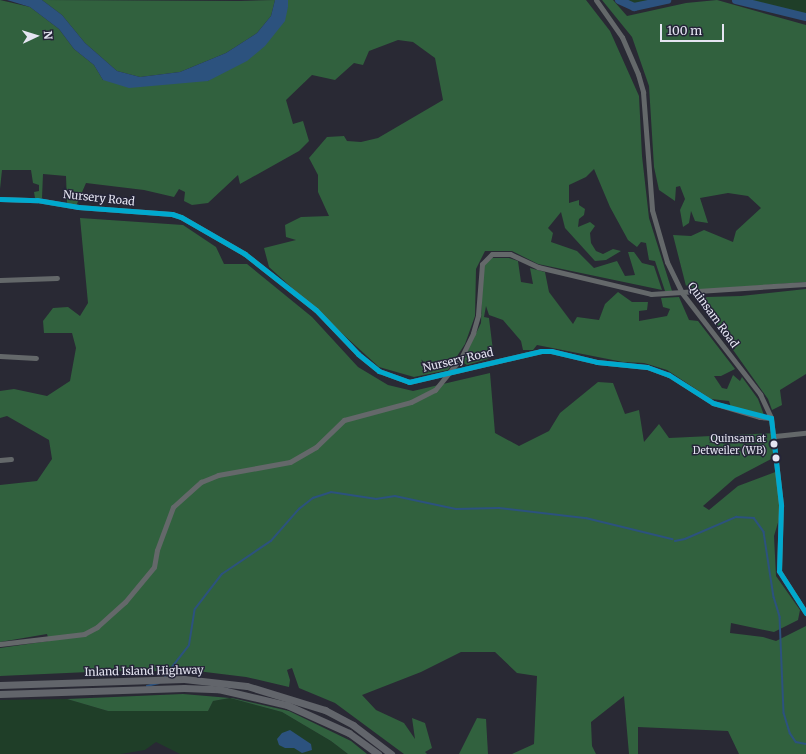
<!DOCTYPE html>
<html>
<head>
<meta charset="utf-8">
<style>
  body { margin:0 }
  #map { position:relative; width:806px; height:754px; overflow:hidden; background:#292934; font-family:Merriweather,serif }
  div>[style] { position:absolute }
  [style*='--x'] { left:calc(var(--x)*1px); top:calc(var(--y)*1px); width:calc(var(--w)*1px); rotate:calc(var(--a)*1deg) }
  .green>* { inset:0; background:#1f3e28 }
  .forest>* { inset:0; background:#31613e }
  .water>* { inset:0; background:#2c527e }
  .stream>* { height:1.5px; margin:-0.75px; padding:0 0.75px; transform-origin:0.75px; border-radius:0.75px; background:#2c527e }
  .river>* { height:8px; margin:-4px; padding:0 4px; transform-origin:4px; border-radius:4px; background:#2c527e }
  .minor>* { height:5px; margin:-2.5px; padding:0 2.5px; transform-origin:2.5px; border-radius:2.5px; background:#64686a }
  .highway>* { height:7px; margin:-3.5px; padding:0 3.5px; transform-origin:3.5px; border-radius:3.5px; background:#62656b }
  .bus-1>* { height:5px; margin:-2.5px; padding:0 2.5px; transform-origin:2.5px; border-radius:2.5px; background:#00a9ce }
  .dots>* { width:11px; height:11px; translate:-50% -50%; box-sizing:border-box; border:2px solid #252538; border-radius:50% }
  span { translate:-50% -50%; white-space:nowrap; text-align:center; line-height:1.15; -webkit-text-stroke:3px #252538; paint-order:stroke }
  .bus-label { font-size:10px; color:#e5e5f2 }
  .right { translate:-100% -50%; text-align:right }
  .street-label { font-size:11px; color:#e5e5f2 }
  .north { position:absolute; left:16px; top:16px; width:40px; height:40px; -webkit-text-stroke:3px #252538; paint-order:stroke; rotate:86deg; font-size:11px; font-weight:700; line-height:16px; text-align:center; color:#e5e5f2 }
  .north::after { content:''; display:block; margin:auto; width:14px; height:18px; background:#e5e5f2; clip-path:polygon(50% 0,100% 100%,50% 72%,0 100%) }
  .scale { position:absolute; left:660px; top:24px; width:64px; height:18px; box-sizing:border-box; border:2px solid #e5e5f2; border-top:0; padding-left:5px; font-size:12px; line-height:14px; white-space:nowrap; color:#e5e5f2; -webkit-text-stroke:3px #252538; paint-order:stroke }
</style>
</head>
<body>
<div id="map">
  <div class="green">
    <div style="clip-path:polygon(619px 0,667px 0,634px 7px)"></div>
    <div style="clip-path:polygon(736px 0,806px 0,806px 17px,785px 10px)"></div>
    <div style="clip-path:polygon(230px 698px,282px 712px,331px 741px,348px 754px,180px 754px,156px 742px,145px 750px,121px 754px,0 754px,0 700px,67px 699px,108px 711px,208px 711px,213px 701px)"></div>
  </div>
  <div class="forest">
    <div style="clip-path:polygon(0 0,30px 7px,59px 29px,74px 49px,94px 65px,103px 80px,208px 81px,288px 7px,288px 0,586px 0,610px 31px,639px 96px,642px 156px,649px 218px,672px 291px,665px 291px,655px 261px,649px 260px,646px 243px,641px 242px,637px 247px,628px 240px,610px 207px,594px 169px,586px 177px,569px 185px,569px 203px,579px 200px,579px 205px,585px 209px,584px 215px,579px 219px,578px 227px,590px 222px,595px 226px,590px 233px,591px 243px,596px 251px,603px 254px,613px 249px,621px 251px,606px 260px,595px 261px,565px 228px,561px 212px,548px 228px,553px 233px,551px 242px,577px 251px,594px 268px,617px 261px,625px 276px,635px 275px,628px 252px,634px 252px,642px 263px,654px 266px,662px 290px,538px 264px,512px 251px,485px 251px,476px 269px,475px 316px,465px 344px,448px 370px,414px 377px,379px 367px,269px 267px,264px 248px,296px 240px,286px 237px,285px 225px,301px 217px,329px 216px,318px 192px,318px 175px,309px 158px,327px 137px,344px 136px,347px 141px,361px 142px,378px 138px,443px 100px,435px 58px,413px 42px,398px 40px,369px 51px,363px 65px,354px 63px,335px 80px,312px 75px,286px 100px,293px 124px,303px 121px,309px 141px,299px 151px,240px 184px,238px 175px,208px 203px,192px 205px,184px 201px,185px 192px,179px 189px,174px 197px,144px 190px,86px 183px,76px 206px,67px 203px,66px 176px,43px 174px,42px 198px,35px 198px,34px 192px,39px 191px,39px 185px,33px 183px,31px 170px,2px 170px,0 189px)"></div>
    <div style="clip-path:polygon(42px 0,239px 1px,275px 0,271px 16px,257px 33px,226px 53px,180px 72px,140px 77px,117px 71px,85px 43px,62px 15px)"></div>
    <div style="clip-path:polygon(602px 0,613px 0,627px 16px,686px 3px,717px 0,806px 25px,806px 282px,699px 290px,686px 286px,673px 235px,691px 236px,704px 230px,733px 242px,736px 231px,761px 208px,748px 196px,728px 193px,700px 198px,708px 223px,695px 221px,691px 211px,689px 223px,683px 227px,680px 210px,685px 199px,680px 186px,676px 187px,675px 201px,659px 190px,654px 167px,649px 86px,632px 37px)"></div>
    <div style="clip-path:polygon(80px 218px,183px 225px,216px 247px,224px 264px,247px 264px,312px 317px,358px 367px,388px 385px,413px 391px,490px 373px,495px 433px,519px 446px,549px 431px,560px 413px,598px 382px,613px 383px,625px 414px,639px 410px,644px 442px,659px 424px,669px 438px,776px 433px,777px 456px,735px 478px,703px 506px,709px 510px,738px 486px,778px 471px,782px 509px,774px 536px,776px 576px,800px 610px,798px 620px,774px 632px,731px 623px,730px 633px,763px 637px,776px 641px,806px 626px,806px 754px,739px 754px,728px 731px,638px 727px,638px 754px,629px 754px,624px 696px,591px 722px,592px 746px,596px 754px,512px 754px,534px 744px,537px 676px,517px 673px,495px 652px,461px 652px,421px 672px,362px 695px,376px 710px,404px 723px,415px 739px,412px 718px,425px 723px,432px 748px,425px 752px,427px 754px,404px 754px,335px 703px,299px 688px,292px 668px,287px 670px,290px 680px,289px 687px,246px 677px,197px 671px,111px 671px,0 676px,0 648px,49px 641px,47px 634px,0 642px,0 485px,37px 481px,52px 459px,49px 440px,7px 416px,0 418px,0 391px,14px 389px,47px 396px,70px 381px,76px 348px,72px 333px,44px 333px,43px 321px,53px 308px,68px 307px,80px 316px,88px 303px)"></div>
    <div style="clip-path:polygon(492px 258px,509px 258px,518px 261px,521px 282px,533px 284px,530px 268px,545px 272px,549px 292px,573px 324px,577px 317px,599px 320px,605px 304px,618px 292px,632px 302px,648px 302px,647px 310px,639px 311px,639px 321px,667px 316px,670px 309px,663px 307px,661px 298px,679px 297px,689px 320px,698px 321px,735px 369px,721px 376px,714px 376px,722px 388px,727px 389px,733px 375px,740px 381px,742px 377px,758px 399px,764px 415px,731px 407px,729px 401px,711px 399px,667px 370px,644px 363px,623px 362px,537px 345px,533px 350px,523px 350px,521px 341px,503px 320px,489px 315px,486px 306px,484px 317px,489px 318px,493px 351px,488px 359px,467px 365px,462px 362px,481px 323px,483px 265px)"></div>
    <div style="clip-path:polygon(806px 289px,806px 374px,780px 390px,782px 405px,772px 410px,768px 399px,699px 302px,707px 297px,741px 296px)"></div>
    <div style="clip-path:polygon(183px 694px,230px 698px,232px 698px,289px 711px,351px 741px,367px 754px,348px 754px,331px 741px,282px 712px,230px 698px,213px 701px,208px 711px,108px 711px,67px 699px)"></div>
    <div style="clip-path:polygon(477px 718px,486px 719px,488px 754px,459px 754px)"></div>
  </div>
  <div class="water">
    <div style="clip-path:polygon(7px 0,42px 0,62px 15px,85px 43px,117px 71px,140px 77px,180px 72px,226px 53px,257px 33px,271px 16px,275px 0,288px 0,288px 7px,285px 21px,265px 46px,247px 61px,208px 81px,129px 88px,103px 80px,94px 65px,74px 49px,59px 29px,30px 7px)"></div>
    <div style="clip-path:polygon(290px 730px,311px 744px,312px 750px,302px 753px,294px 748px,285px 748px,279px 745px,277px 739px,282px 733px)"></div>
  </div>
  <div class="stream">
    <div style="--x:675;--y:541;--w:10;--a:-11"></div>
    <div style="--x:685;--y:539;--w:56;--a:-23.3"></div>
    <div style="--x:736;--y:517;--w:18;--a:3"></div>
    <div style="--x:754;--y:518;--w:17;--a:54"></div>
    <div style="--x:764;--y:532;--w:66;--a:81.3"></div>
    <div style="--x:774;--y:597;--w:21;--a:73"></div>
    <div style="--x:780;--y:617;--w:96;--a:87.6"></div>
    <div style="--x:784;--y:713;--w:21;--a:73"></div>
    <div style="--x:790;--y:733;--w:11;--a:56"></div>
    <div style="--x:796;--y:742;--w:10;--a:11"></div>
    <div style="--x:165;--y:676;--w:39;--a:-52"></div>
    <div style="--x:189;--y:645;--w:36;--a:-81"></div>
    <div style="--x:195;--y:609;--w:44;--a:-52.4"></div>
    <div style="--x:222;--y:574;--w:59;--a:-34"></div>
    <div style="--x:271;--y:541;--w:43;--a:-48.8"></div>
    <div style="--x:299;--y:509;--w:18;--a:-38"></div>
    <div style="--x:313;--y:498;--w:19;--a:-18"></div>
    <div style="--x:331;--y:492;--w:46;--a:8.8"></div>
    <div style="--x:376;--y:499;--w:19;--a:-9"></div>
    <div style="--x:395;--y:496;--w:62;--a:12"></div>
    <div style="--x:456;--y:509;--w:43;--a:-1.3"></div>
    <div style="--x:499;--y:508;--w:88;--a:6.6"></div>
    <div style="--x:586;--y:518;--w:89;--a:13.7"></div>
    <div style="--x:147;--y:686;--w:12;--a:-14"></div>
  </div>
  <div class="river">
    <div style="--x:619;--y:0;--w:17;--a:25"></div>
    <div style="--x:634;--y:7;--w:34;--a:-12"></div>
    <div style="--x:736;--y:0;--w:72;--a:13.7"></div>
  </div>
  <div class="minor">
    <div style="--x:596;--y:0;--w:45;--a:54.9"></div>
    <div style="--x:622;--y:37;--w:40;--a:66.6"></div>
    <div style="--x:638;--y:74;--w:19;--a:74"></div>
    <div style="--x:643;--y:92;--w:118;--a:85.6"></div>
    <div style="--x:652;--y:210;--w:54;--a:73.9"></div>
    <div style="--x:667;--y:262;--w:34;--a:64"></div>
    <div style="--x:682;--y:293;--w:128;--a:52.3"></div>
    <div style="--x:760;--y:394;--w:26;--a:65"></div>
    <div style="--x:771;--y:418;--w:88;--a:83.4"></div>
    <div style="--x:781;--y:505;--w:66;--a:91.7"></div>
    <div style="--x:779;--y:571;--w:50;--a:57.3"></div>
    <div style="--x:0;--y:199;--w:37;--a:2"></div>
    <div style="--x:37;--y:200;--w:42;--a:9.7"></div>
    <div style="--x:78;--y:207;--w:94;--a:4.3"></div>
    <div style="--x:172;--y:214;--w:9;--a:18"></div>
    <div style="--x:181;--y:217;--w:74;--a:30"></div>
    <div style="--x:245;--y:254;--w:90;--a:38.3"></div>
    <div style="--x:316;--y:310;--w:61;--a:46.3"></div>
    <div style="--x:358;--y:354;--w:27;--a:39"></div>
    <div style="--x:379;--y:371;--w:32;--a:20"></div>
    <div style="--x:409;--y:382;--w:136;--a:-13.2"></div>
    <div style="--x:541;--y:351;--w:10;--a:0"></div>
    <div style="--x:551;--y:351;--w:47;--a:13.4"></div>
    <div style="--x:597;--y:362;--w:50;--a:5.7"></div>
    <div style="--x:647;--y:367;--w:23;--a:20"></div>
    <div style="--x:669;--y:375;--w:52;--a:32.5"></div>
    <div style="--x:713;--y:403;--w:49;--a:16.6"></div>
    <div style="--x:760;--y:417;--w:11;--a:5"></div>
    <div style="--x:0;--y:280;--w:57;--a:-2"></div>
    <div style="--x:0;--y:356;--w:36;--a:3"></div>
    <div style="--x:775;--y:436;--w:31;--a:-6"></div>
    <div style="--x:0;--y:460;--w:11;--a:-5"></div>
    <div style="--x:0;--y:644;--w:85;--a:-6.8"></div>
    <div style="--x:84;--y:634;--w:15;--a:-28"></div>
    <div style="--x:97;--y:627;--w:38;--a:-42"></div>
    <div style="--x:125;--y:602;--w:45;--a:-50.4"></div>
    <div style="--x:154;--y:567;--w:17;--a:-80"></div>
    <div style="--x:157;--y:550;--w:46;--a:-69.6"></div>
    <div style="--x:173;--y:507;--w:38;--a:-42"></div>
    <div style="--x:201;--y:482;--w:18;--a:-22"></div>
    <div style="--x:218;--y:475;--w:73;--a:-10.2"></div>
    <div style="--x:290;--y:462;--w:30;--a:-30"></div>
    <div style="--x:316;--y:447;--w:39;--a:-44"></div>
    <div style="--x:344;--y:420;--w:69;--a:-15"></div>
    <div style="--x:411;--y:402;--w:27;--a:-27"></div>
    <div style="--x:435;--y:390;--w:41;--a:-50.9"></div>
    <div style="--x:461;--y:358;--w:28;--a:-64"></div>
    <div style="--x:473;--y:333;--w:19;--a:-74"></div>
    <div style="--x:478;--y:315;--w:51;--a:-85.5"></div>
    <div style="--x:482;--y:264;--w:14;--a:-45"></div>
    <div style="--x:492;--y:254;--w:18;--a:0"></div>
    <div style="--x:510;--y:254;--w:31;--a:25"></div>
    <div style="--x:538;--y:267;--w:116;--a:13.4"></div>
    <div style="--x:651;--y:294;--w:155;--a:-3.7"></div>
  </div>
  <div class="highway">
    <div style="--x:0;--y:685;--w:184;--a:-1.9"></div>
    <div style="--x:184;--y:679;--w:63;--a:6.3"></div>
    <div style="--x:247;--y:686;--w:82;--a:17.1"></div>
    <div style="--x:325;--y:710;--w:32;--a:28"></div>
    <div style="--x:353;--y:725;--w:48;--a:37.3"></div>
    <div style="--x:0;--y:694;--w:184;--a:-1.9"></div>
    <div style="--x:184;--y:688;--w:34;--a:2"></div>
    <div style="--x:218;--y:689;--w:71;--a:13.1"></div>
    <div style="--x:287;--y:705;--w:68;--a:24.3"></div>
    <div style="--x:349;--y:733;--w:36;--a:36"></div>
  </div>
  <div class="bus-1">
    <div style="--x:0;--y:199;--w:37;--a:2"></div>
    <div style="--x:37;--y:200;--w:42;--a:9.7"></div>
    <div style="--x:78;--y:207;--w:94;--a:4.3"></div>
    <div style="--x:172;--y:214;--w:9;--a:18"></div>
    <div style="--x:181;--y:217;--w:74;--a:30"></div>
    <div style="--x:245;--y:254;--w:90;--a:38.3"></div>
    <div style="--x:316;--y:310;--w:61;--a:46.3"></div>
    <div style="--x:358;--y:354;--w:27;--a:39"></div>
    <div style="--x:379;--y:371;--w:32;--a:20"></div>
    <div style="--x:409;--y:382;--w:136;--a:-13.2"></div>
    <div style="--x:541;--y:351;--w:10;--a:0"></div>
    <div style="--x:551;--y:351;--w:47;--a:13.4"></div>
    <div style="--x:597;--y:362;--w:50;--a:5.7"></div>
    <div style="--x:647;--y:367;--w:23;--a:20"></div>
    <div style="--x:669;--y:375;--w:52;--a:32.5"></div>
    <div style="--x:713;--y:403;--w:60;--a:14.5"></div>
    <div style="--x:771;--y:418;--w:88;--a:83.4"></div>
    <div style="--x:781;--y:505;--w:66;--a:91.7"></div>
    <div style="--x:779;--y:571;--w:50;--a:57.3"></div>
  </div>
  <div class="dots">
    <div style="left:774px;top:444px;background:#e5e5f2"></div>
    <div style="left:776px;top:458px;background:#e5e5f2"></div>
  </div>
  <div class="bus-label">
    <span class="right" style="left:766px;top:444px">Quinsam at<br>Detweiler (WB)</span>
  </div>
  <div class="street-label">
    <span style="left:99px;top:198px;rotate:6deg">Nursery Road</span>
    <span style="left:713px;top:315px;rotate:54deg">Quinsam Road</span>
    <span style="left:458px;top:360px;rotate:-13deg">Nursery Road</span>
    <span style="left:144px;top:671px;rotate:-1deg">Inland Island Highway</span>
  </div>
  <div class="north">N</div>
  <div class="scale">100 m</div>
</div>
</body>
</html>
